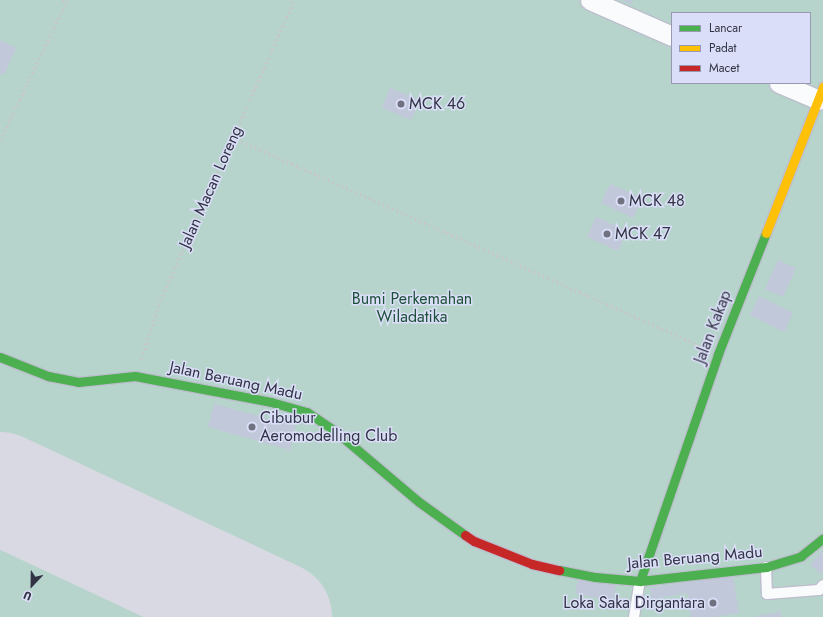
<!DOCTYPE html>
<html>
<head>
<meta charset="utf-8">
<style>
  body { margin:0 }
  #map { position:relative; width:823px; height:617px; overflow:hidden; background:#e1e3f2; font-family:Jost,sans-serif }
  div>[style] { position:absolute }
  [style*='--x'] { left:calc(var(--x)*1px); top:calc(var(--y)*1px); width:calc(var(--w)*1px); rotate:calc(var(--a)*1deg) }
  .green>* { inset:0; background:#b7d4cc }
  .runway>* { height:112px; margin:-56px; padding:0 56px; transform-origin:56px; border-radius:56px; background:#d8d9e2 }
  .building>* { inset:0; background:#c1c8d9 }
  .path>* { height:2.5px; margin-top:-1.25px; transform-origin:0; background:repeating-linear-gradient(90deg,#c4c6cb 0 2px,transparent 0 5px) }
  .roads { filter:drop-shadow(1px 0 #bcbecd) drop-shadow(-1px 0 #bcbecd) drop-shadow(0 1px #bcbecd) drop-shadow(0 -1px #bcbecd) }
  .lane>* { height:10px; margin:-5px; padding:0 5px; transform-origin:5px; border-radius:5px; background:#fafbfd }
  .street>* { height:19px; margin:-9.5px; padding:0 9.5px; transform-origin:9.5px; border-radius:9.5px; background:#fafbfd }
  .fast>* { height:9px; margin:-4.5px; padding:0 4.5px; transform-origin:4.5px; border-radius:4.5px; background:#4caf50 }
  .slow>* { height:9px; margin:-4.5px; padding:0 4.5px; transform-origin:4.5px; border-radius:4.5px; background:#ffc107 }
  .jam>* { height:9px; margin:-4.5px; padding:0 4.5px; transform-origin:4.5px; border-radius:4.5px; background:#c62828 }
  .dots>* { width:11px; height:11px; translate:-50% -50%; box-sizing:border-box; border:2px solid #dbdef8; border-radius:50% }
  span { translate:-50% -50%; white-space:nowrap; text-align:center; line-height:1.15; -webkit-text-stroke:3px #dbdef8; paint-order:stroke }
  .poi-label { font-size:16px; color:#323344 }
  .left { translate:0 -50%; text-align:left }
  .right { translate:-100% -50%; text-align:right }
  .street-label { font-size:16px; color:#323344 }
  .park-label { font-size:16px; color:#1d5038 }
  .legend { position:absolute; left:671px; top:12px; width:140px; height:72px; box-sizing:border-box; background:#dbdef8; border:1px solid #979ab0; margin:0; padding:5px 7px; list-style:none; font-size:12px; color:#323344 }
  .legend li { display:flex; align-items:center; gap:8px; height:20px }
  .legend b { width:20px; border:1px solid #979ab0 }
  .north { position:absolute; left:12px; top:565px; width:40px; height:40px; -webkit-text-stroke:3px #dbdef8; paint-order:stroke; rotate:202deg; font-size:11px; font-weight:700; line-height:16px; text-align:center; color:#323344 }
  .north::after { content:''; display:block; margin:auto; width:14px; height:18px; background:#323344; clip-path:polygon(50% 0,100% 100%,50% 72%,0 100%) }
</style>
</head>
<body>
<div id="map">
  <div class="green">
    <div style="clip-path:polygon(evenodd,0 0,823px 0,823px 617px,0 617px,0 0,672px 13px,810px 13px,810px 83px,672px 83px,672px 13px)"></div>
  </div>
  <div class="runway">
    <div style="--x:0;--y:488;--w:305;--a:25.1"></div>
  </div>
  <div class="building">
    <div style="clip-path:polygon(622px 0,633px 0,631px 4px)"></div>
    <div style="clip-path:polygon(0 40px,16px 48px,4px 75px,0 73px)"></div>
    <div style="clip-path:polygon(390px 88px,420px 100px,411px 120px,382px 108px)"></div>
    <div style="clip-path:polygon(610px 184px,642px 198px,633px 218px,601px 203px)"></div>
    <div style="clip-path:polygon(596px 217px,627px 231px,618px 251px,587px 237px)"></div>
    <div style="clip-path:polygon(778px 260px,796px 268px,783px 297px,765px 289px)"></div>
    <div style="clip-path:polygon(759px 296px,793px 313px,784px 332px,750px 315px)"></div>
    <div style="clip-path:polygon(214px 404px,296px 426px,290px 450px,208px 427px)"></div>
    <div style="clip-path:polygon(823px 550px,823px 571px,821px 574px,810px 565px)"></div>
    <div style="clip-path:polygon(733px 575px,739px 613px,715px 617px,691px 617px,687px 593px,652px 599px,650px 588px)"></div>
    <div style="clip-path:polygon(579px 576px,616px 586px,613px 602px,575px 593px)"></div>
    <div style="clip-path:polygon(781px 612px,781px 617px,757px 617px,756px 616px)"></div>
  </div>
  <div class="path">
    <div style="--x:62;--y:0;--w:5;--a:22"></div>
    <div style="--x:232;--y:137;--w:513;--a:24.02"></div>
    <div style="--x:0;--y:141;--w:156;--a:-64.6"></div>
    <div style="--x:141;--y:359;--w:61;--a:-71.9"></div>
    <div style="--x:160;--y:301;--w:329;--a:-66"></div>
  </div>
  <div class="roads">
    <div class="lane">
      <div style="--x:766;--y:567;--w:27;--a:88"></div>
      <div style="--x:767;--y:594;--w:52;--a:-4.4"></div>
      <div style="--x:819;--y:590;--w:6;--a:-51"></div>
      <div style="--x:634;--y:617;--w:36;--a:-81"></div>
    </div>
    <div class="street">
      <div style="--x:590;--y:0;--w:90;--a:23.7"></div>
      <div style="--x:779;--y:83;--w:43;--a:23"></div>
    </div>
    <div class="fast">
      <div style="--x:0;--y:357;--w:52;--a:21.6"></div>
      <div style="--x:48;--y:376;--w:31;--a:11"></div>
      <div style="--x:78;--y:382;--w:57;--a:-6"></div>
      <div style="--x:135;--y:376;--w:138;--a:10.8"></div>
      <div style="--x:271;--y:402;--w:37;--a:16"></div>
      <div style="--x:307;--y:412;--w:32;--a:34"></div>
      <div style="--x:334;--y:430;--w:111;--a:40.3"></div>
      <div style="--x:419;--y:502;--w:57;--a:35.7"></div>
      <div style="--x:559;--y:570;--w:37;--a:11"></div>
      <div style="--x:595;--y:577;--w:45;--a:5.1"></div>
      <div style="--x:640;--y:581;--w:127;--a:-6.3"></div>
      <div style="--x:766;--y:567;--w:37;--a:-17"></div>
      <div style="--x:801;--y:556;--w:28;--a:-39"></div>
      <div style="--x:640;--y:581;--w:240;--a:-71"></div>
      <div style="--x:718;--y:354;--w:130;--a:-68.4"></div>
    </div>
    <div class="slow">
      <div style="--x:766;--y:233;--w:157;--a:-68.7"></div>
    </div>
    <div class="jam">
      <div style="--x:465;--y:535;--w:11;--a:34"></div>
      <div style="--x:474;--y:541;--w:62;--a:21.6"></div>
      <div style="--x:532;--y:564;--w:28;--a:13"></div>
    </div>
  </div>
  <div class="dots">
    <div style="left:401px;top:104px;background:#6f7181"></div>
    <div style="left:621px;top:201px;background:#6f7181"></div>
    <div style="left:607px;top:234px;background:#6f7181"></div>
    <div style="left:252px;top:427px;background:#6f7181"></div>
    <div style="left:713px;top:603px;background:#6f7181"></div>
  </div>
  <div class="poi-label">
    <span class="left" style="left:409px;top:104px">MCK 46</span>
    <span class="left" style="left:629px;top:201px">MCK 48</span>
    <span class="left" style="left:615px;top:234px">MCK 47</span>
    <span class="left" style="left:260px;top:427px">Cibubur<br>Aeromodelling Club</span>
    <span class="right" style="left:705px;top:603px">Loka Saka Dirgantara</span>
  </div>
  <div class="street-label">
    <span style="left:211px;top:187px;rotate:-66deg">Jalan Macan Loreng</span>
    <span style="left:713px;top:327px;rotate:-69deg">Jalan Kakap</span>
    <span style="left:236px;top:381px;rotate:12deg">Jalan Beruang Madu</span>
    <span style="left:695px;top:558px;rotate:-5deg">Jalan Beruang Madu</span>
  </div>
  <div class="park-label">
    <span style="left:412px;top:308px">Bumi Perkemahan<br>Wiladatika</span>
  </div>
  <ul class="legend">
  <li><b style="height:5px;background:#4caf50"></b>Lancar</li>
  <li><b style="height:5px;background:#ffc107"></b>Padat</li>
  <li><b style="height:5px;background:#c62828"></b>Macet</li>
  </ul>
  <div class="north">U</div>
</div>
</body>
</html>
